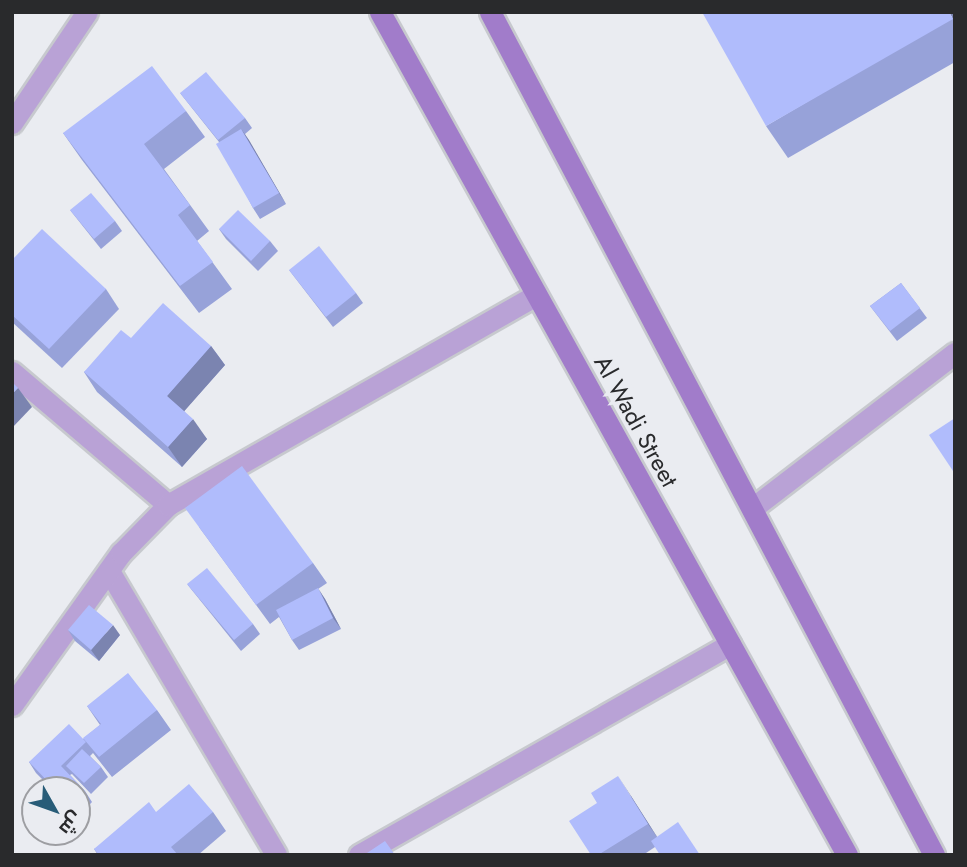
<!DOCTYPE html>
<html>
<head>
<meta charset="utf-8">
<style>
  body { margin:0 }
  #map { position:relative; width:967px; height:867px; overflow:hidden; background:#eaecf1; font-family:Jost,Cairo,sans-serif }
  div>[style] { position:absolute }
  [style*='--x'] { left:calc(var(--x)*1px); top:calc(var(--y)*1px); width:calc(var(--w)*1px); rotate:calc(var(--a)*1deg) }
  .roads { filter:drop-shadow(2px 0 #c7c9ce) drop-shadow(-2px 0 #c7c9ce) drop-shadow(0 2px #c7c9ce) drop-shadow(0 -2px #c7c9ce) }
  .street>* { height:21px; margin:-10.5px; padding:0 10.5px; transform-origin:10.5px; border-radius:10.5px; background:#b9a2d6 }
  .secondary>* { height:21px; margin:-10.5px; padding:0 10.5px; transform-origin:10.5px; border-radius:10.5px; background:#a17cca }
  .wall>* { inset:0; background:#97a2d9 }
  .shaded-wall>* { inset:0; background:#7b84b0 }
  .building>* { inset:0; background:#b0bcfc }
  span { translate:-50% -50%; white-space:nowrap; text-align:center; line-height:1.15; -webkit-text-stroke:6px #eaecf1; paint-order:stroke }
  .street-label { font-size:24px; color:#292a2c }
  .frame { position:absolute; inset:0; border:14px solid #292a2c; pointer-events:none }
  .north { position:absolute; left:21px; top:776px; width:70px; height:70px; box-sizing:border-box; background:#eaecf1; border:2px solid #9d9ea2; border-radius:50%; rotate:130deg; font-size:19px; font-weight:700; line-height:28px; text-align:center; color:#292a2c }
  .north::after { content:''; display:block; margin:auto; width:24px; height:32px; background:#285c78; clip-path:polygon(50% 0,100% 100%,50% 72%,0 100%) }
</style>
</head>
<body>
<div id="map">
  <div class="roads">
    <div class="street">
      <div style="--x:12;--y:123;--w:134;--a:-56"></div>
      <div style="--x:12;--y:372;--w:205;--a:40.4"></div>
      <div style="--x:754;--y:507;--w:253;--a:-37.5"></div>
      <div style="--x:109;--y:571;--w:329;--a:59.5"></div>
      <div style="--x:12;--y:705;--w:187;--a:-54.4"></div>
      <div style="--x:121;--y:553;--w:67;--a:-45.6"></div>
      <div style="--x:168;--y:505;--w:424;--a:-29.7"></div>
      <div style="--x:359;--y:855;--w:427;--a:-29.6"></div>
    </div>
    <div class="secondary">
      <div style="--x:380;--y:12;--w:964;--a:61.01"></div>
      <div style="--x:490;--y:12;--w:953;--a:62.22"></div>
    </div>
  </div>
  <div class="wall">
    <div style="clip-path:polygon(955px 15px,955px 62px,788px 158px,766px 126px)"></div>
    <div style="clip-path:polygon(180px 93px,245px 118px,252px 128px,245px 134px,286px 204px,260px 219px,253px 208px,219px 142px)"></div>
    <div style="clip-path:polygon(186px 111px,205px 137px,164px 169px,209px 231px,197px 241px,232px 289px,199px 313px,82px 160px,63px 133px)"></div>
    <div style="clip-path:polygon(70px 210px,115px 221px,122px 231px,101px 249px)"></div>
    <div style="clip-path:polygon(219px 229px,270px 241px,278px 251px,258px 271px,226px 239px)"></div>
    <div style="clip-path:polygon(12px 260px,106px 289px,119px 309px,62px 368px,12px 322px)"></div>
    <div style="clip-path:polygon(289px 270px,356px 293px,363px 303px,333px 327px)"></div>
    <div style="clip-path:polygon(901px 283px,927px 318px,897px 341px,870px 306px)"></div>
    <div style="clip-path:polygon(131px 338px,211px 346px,225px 365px,184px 411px,207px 439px,182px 467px,97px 392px,84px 372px)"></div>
    <div style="clip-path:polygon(199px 527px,313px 563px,327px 583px,318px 589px,325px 599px,341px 629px,299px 650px,292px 640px,279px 617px,270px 624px)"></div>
    <div style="clip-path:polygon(187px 584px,253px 624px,260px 634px,241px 651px)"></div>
    <div style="clip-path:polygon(68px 630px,120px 635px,99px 661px,75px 641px)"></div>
    <div style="clip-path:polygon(87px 706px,157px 710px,171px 730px,112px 777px,93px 753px,90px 756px,101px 767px,108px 777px,91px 794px,72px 774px,70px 775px,85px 791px,92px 802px,79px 816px,77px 814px,77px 790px,53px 790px,36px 773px,29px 762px,83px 739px,100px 725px)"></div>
    <div style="clip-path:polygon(631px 796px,657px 837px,655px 847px,643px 855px,591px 855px)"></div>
    <div style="clip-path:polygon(156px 812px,213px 812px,226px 831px,198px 855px,98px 855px,94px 849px)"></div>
  </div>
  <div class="shaded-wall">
    <div style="clip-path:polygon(949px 12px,953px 12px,955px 15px,955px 22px)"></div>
    <div style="clip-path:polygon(241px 129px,249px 140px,286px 204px,279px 193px)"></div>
    <div style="clip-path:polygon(211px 346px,225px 365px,180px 416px,167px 396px)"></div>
    <div style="clip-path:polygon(18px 388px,32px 407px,12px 428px,12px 394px)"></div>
    <div style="clip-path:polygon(193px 419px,207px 439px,182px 467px,168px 447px)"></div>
    <div style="clip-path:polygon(318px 588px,325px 599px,341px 629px,333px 618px)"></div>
    <div style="clip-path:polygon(113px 625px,120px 635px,99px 661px,91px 650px)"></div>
    <div style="clip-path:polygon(618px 776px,631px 796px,661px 843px,648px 824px)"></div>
  </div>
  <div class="building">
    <div style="clip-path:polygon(702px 12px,949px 12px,953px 19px,766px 126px)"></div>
    <div style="clip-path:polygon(152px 66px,186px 111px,144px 144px,190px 205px,178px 215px,213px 262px,180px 286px,63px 133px)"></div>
    <div style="clip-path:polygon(206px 72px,245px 118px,218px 140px,180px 93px)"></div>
    <div style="clip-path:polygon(241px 129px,279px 193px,253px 208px,216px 144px)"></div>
    <div style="clip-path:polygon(91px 193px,115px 221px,94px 239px,70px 210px)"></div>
    <div style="clip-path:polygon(238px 210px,270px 241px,251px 261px,219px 229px)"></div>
    <div style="clip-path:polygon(42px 229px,106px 289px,49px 349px,12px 315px,12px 260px)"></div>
    <div style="clip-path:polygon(319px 246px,356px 293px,326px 317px,289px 270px)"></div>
    <div style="clip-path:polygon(901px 283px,920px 308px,890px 331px,870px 306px)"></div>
    <div style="clip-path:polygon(163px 303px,211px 346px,167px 396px,193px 419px,168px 447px,84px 372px,121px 330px,131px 338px)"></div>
    <div style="clip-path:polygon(12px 382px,18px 388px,12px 394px)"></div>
    <div style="clip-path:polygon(955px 418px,955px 474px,929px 435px)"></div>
    <div style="clip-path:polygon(242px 466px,313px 563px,256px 605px,185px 508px)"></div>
    <div style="clip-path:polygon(207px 568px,253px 624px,234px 640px,187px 584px)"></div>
    <div style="clip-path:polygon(318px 588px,333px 618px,292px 640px,276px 610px)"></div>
    <div style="clip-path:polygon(89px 605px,113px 625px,91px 650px,68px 630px)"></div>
    <div style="clip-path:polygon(128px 673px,157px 710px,99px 757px,83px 738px,101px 724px,87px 706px)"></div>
    <div style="clip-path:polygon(69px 724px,86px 742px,61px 766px,85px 791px,77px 800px,77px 790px,56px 790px,29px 762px)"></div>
    <div style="clip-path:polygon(82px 749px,101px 767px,84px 783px,66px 766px)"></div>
    <div style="clip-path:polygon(618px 776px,648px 824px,598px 855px,591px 855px,569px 821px,597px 803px,591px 793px)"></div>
    <div style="clip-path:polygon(189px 784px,213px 812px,171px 847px,178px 855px,99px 855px,94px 849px,149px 802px,156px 812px)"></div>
    <div style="clip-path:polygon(678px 822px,700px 855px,660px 855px,651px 841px)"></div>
    <div style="clip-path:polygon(385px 841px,395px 855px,364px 855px)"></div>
  </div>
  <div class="street-label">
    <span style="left:636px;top:421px;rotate:61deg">Al Wadi Street</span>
  </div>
  <div class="frame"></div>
  <div class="north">ش</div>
</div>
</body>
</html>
